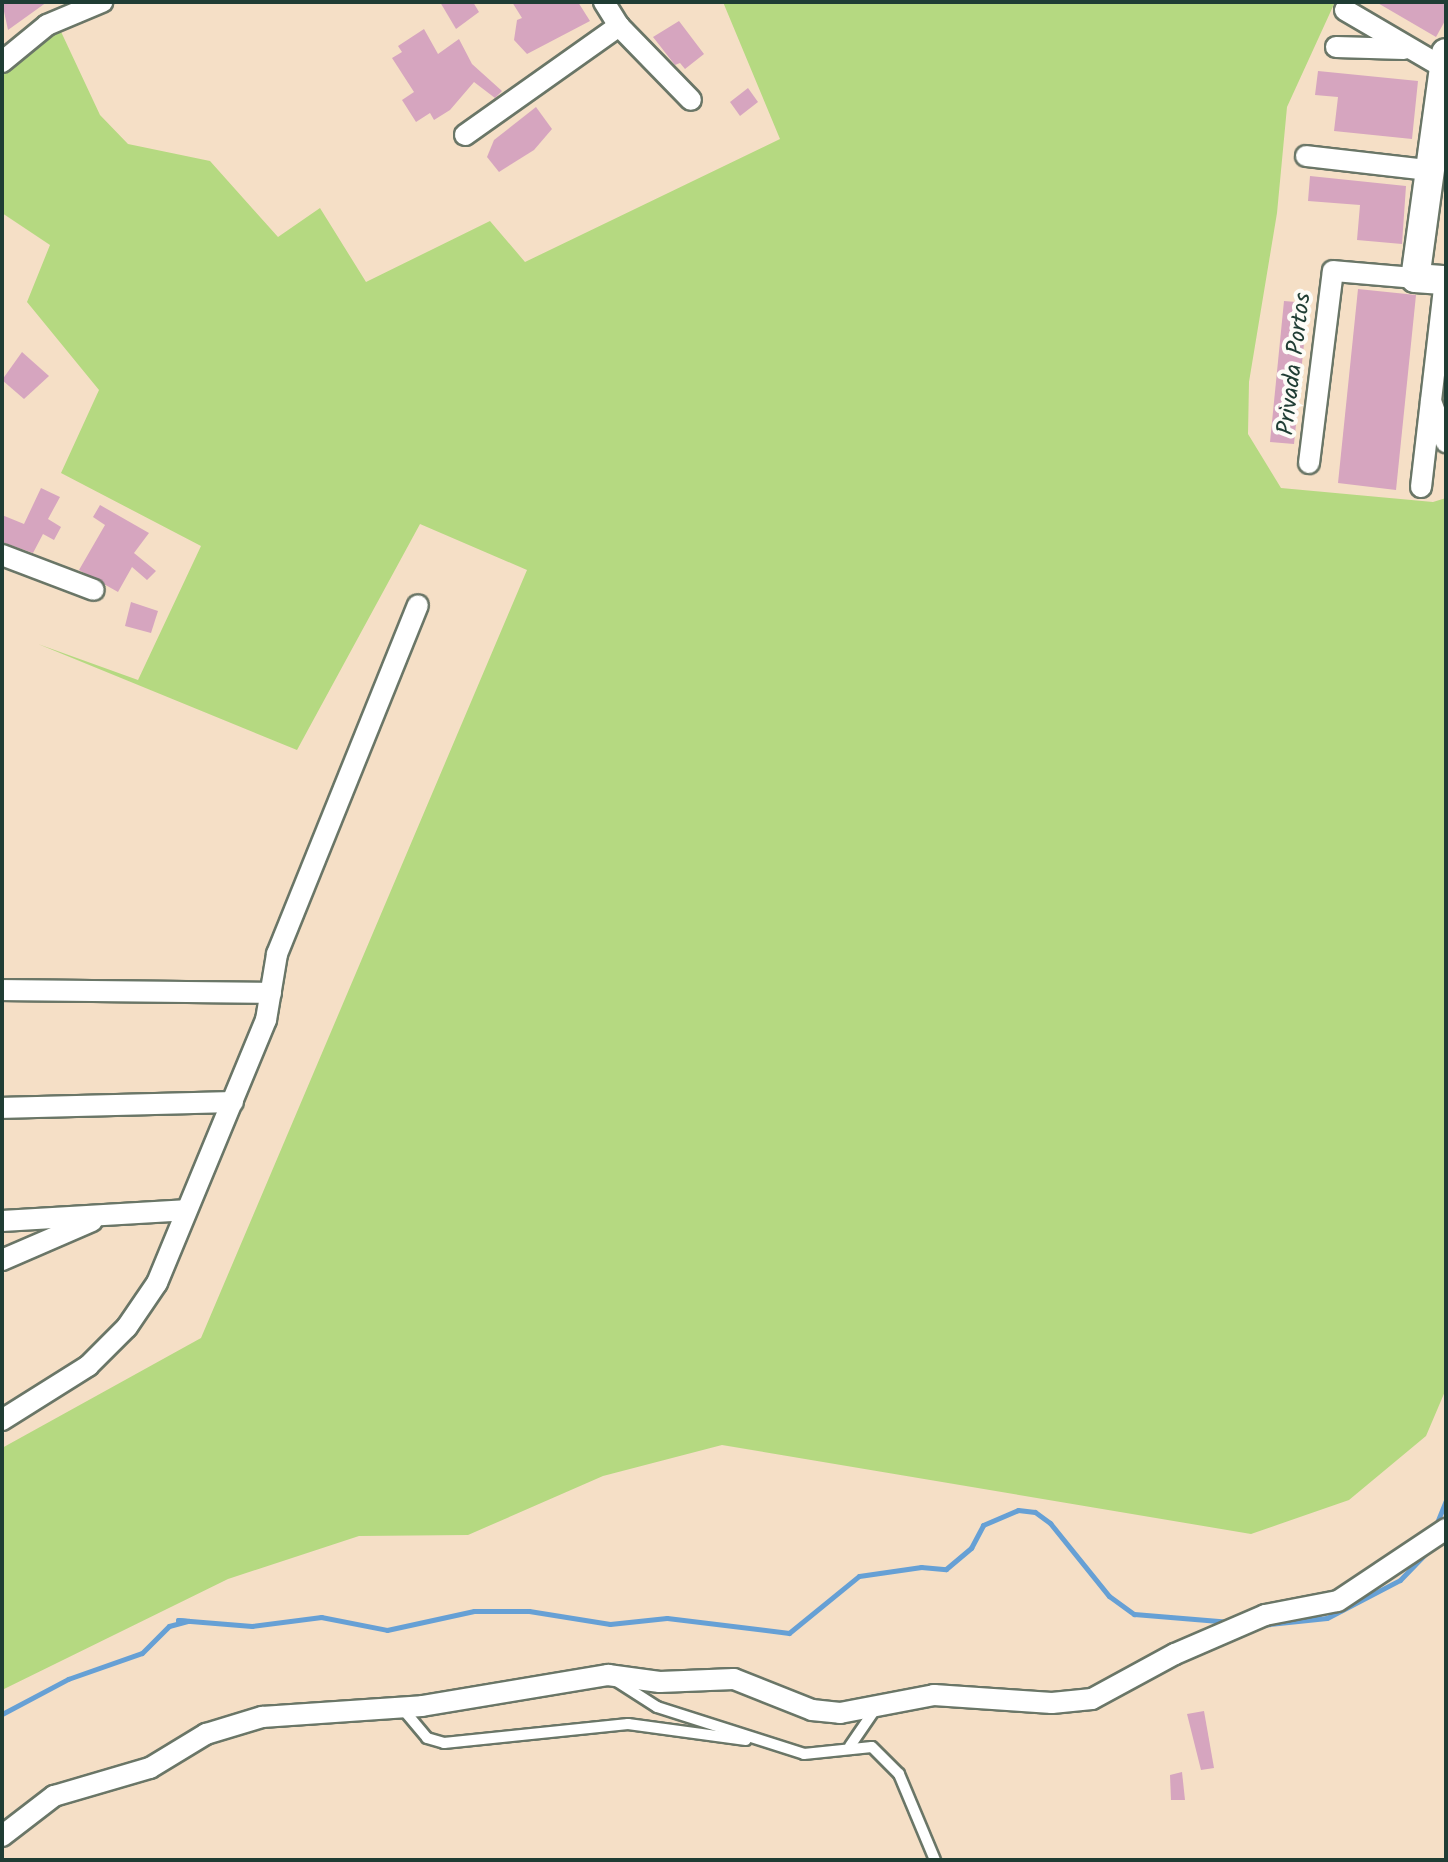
<!DOCTYPE html>
<html>
<head>
<meta charset="utf-8">
<style>
  body { margin:0 }
  #map { position:relative; width:1448px; height:1862px; overflow:hidden; background:#f5dfc6; font-family:Kalam,sans-serif }
  div>[style] { position:absolute }
  [style*='--x'] { left:calc(var(--x)*1px); top:calc(var(--y)*1px); width:calc(var(--w)*1px); rotate:calc(var(--a)*1deg) }
  .green>* { inset:0; background:#b5d981 }
  .stream>* { height:5px; margin:-2.5px; padding:0 2.5px; transform-origin:2.5px; border-radius:2.5px; background:#66a0d5 }
  .building>* { inset:0; background:#d6a5bf }
  .roads { filter:drop-shadow(2px 0 #6a7667) drop-shadow(-2px 0 #6a7667) drop-shadow(0 2px #6a7667) drop-shadow(0 -2px #6a7667) }
  .lane>* { height:10px; margin:-5px; padding:0 5px; transform-origin:5px; border-radius:5px; background:#fff }
  .street>* { height:20px; margin:-10px; padding:0 10px; transform-origin:10px; border-radius:10px; background:#fff }
  .secondary>* { height:28px; margin:-14px; padding:0 14px; transform-origin:14px; border-radius:14px; background:#fff }
  span { translate:-50% -50%; white-space:nowrap; text-align:center; line-height:1.15; -webkit-text-stroke:8px #fdfcf7; paint-order:stroke }
  .street-label { font-size:24px; color:#1f3d34 }
  .frame { position:absolute; inset:0; border:4px solid #1f3d34; pointer-events:none }
</style>
</head>
<body>
<div id="map">
  <div class="green">
    <div style="clip-path:polygon(723px 2px,1335px 2px,1287px 107px,1277px 213px,1249px 382px,1248px 434px,1281px 488px,1433px 502px,1446px 498px,1446px 1389px,1426px 1436px,1349px 1500px,1251px 1534px,722px 1445px,603px 1476px,468px 1535px,359px 1536px,228px 1579px,2px 1690px,2px 1448px,201px 1338px,527px 570px,420px 524px,297px 750px,38px 644px,138px 680px,201px 546px,61px 473px,99px 390px,27px 302px,50px 245px,2px 213px,2px 66px,56px 21px,100px 115px,128px 144px,210px 161px,278px 237px,320px 208px,366px 282px,490px 221px,525px 262px,780px 139px)"></div>
  </div>
  <div class="stream">
    <div style="--x:1434;--y:1530;--w:31;--a:-68"></div>
    <div style="--x:1261;--y:1625;--w:66;--a:-6.1"></div>
    <div style="--x:1327;--y:1618;--w:82;--a:-27.5"></div>
    <div style="--x:1400;--y:1580;--w:40;--a:-46"></div>
    <div style="--x:2;--y:1714;--w:75;--a:-27.9"></div>
    <div style="--x:68;--y:1679;--w:78;--a:-19.4"></div>
    <div style="--x:142;--y:1653;--w:38;--a:-45"></div>
    <div style="--x:169;--y:1626;--w:20;--a:-15"></div>
    <div style="--x:188;--y:1621;--w:10;--a:-174"></div>
    <div style="--x:178;--y:1620;--w:74;--a:4.6"></div>
    <div style="--x:252;--y:1626;--w:70;--a:-7.4"></div>
    <div style="--x:321;--y:1617;--w:67;--a:11.1"></div>
    <div style="--x:387;--y:1630;--w:89;--a:-12.3"></div>
    <div style="--x:474;--y:1611;--w:55;--a:0"></div>
    <div style="--x:529;--y:1611;--w:82;--a:9.1"></div>
    <div style="--x:610;--y:1624;--w:57;--a:-6"></div>
    <div style="--x:667;--y:1618;--w:123;--a:7"></div>
    <div style="--x:789;--y:1633;--w:90;--a:-39.2"></div>
    <div style="--x:859;--y:1576;--w:63;--a:-8.3"></div>
    <div style="--x:921;--y:1567;--w:25;--a:5"></div>
    <div style="--x:946;--y:1569;--w:33;--a:-40"></div>
    <div style="--x:971;--y:1548;--w:26;--a:-62"></div>
    <div style="--x:983;--y:1525;--w:38;--a:-23"></div>
    <div style="--x:1018;--y:1510;--w:17;--a:7"></div>
    <div style="--x:1035;--y:1512;--w:19;--a:36"></div>
    <div style="--x:1050;--y:1523;--w:94;--a:51.1"></div>
    <div style="--x:1109;--y:1596;--w:31;--a:36"></div>
    <div style="--x:1134;--y:1614;--w:97;--a:4.7"></div>
  </div>
  <div class="building">
    <div style="clip-path:polygon(2px 2px,47px 2px,8px 30px)"></div>
    <div style="clip-path:polygon(440px 2px,473px 2px,479px 12px,456px 29px)"></div>
    <div style="clip-path:polygon(512px 2px,578px 2px,590px 21px,527px 54px,514px 40px,517px 20px,522px 18px)"></div>
    <div style="clip-path:polygon(1376px 2px,1446px 2px,1446px 19px,1436px 37px)"></div>
    <div style="clip-path:polygon(679px 21px,704px 54px,685px 69px,680px 63px,675px 65px,653px 37px)"></div>
    <div style="clip-path:polygon(424px 29px,438px 54px,459px 39px,472px 64px,502px 91px,495px 98px,474px 82px,450px 110px,434px 120px,430px 113px,416px 122px,402px 100px,414px 92px,392px 58px,402px 52px,398px 46px)"></div>
    <div style="clip-path:polygon(1318px 71px,1418px 81px,1412px 139px,1334px 131px,1338px 97px,1315px 95px)"></div>
    <div style="clip-path:polygon(748px 88px,758px 102px,740px 116px,730px 102px)"></div>
    <div style="clip-path:polygon(536px 107px,552px 129px,534px 150px,499px 172px,487px 157px,494px 140px)"></div>
    <div style="clip-path:polygon(1310px 176px,1406px 186px,1402px 244px,1357px 240px,1360px 205px,1308px 201px)"></div>
    <div style="clip-path:polygon(1358px 289px,1416px 295px,1396px 490px,1338px 483px)"></div>
    <div style="clip-path:polygon(1284px 301px,1308px 303px,1294px 444px,1270px 442px)"></div>
    <div style="clip-path:polygon(22px 352px,49px 376px,24px 399px,2px 380px)"></div>
    <div style="clip-path:polygon(41px 488px,60px 497px,48px 519px,61px 527px,54px 540px,43px 534px,33px 553px,2px 542px,2px 515px,24px 524px)"></div>
    <div style="clip-path:polygon(100px 505px,149px 533px,134px 553px,156px 571px,147px 580px,132px 567px,118px 592px,79px 570px,105px 525px,93px 517px)"></div>
    <div style="clip-path:polygon(131px 602px,158px 611px,151px 633px,125px 626px)"></div>
    <div style="clip-path:polygon(1204px 1711px,1214px 1768px,1201px 1770px,1187px 1714px)"></div>
    <div style="clip-path:polygon(1182px 1772px,1185px 1800px,1171px 1800px,1170px 1775px)"></div>
  </div>
  <div class="roads">
    <div class="lane">
      <div style="--x:615;--y:1680;--w:50;--a:32.7"></div>
      <div style="--x:657;--y:1707;--w:154;--a:17.7"></div>
      <div style="--x:804;--y:1754;--w:68;--a:-5.9"></div>
      <div style="--x:872;--y:1747;--w:38;--a:45"></div>
      <div style="--x:899;--y:1774;--w:93;--a:67.3"></div>
      <div style="--x:402;--y:1708;--w:39;--a:50"></div>
      <div style="--x:427;--y:1738;--w:18;--a:16"></div>
      <div style="--x:444;--y:1743;--w:185;--a:-5.9"></div>
      <div style="--x:628;--y:1724;--w:119;--a:7.7"></div>
      <div style="--x:850;--y:1746;--w:46;--a:-55.6"></div>
    </div>
    <div class="street">
      <div style="--x:604;--y:2;--w:28;--a:58"></div>
      <div style="--x:619;--y:26;--w:103;--a:45.8"></div>
      <div style="--x:1345;--y:10;--w:117;--a:30.3"></div>
      <div style="--x:1336;--y:47;--w:68;--a:1.7"></div>
      <div style="--x:2;--y:62;--w:58;--a:-39.4"></div>
      <div style="--x:47;--y:25;--w:60;--a:-22.7"></div>
      <div style="--x:465;--y:135;--w:189;--a:-35.3"></div>
      <div style="--x:1306;--y:156;--w:122;--a:6.6"></div>
      <div style="--x:1431;--y:401;--w:44;--a:69.9"></div>
      <div style="--x:1309;--y:463;--w:193;--a:-82.9"></div>
      <div style="--x:1333;--y:271;--w:82;--a:4.9"></div>
      <div style="--x:1421;--y:487;--w:208;--a:-83.4"></div>
      <div style="--x:2;--y:555;--w:98;--a:20.8"></div>
      <div style="--x:2;--y:990;--w:269;--a:0.6"></div>
      <div style="--x:2;--y:1108;--w:231;--a:-1.5"></div>
      <div style="--x:2;--y:1221;--w:183;--a:-3.4"></div>
      <div style="--x:2;--y:1260;--w:98;--a:-23.4"></div>
      <div style="--x:2;--y:1420;--w:102;--a:-32.1"></div>
      <div style="--x:88;--y:1366;--w:55;--a:-45"></div>
      <div style="--x:127;--y:1327;--w:53;--a:-55.7"></div>
      <div style="--x:157;--y:1283;--w:285;--a:-67.5"></div>
      <div style="--x:266;--y:1020;--w:67;--a:-80.5"></div>
      <div style="--x:277;--y:954;--w:376;--a:-68"></div>
      <div style="--x:2;--y:1836;--w:66;--a:-37.6"></div>
      <div style="--x:54;--y:1796;--w:100;--a:-16.3"></div>
      <div style="--x:150;--y:1768;--w:66;--a:-31.3"></div>
      <div style="--x:206;--y:1734;--w:59;--a:-16.9"></div>
      <div style="--x:262;--y:1717;--w:160;--a:-3.9"></div>
      <div style="--x:422;--y:1706;--w:189;--a:-9.5"></div>
      <div style="--x:608;--y:1675;--w:52;--a:7.7"></div>
      <div style="--x:660;--y:1682;--w:74;--a:-2.3"></div>
      <div style="--x:734;--y:1679;--w:84;--a:21.7"></div>
      <div style="--x:812;--y:1710;--w:28;--a:6"></div>
      <div style="--x:840;--y:1713;--w:96;--a:-10.8"></div>
      <div style="--x:934;--y:1695;--w:118;--a:3.9"></div>
      <div style="--x:1052;--y:1703;--w:40;--a:-5.7"></div>
      <div style="--x:1092;--y:1699;--w:94;--a:-28.5"></div>
      <div style="--x:1175;--y:1654;--w:98;--a:-23.4"></div>
      <div style="--x:1265;--y:1615;--w:74;--a:-10.9"></div>
      <div style="--x:1338;--y:1601;--w:130;--a:-33.7"></div>
    </div>
    <div class="secondary">
      <div style="--x:1446;--y:53;--w:227;--a:97.8"></div>
      <div style="--x:1415;--y:278;--w:31;--a:4"></div>
    </div>
  </div>
  <div class="street-label">
    <span style="left:1295px;top:364px;rotate:-83deg">Privada Portos</span>
  </div>
  <div class="frame"></div>
</div>
</body>
</html>
